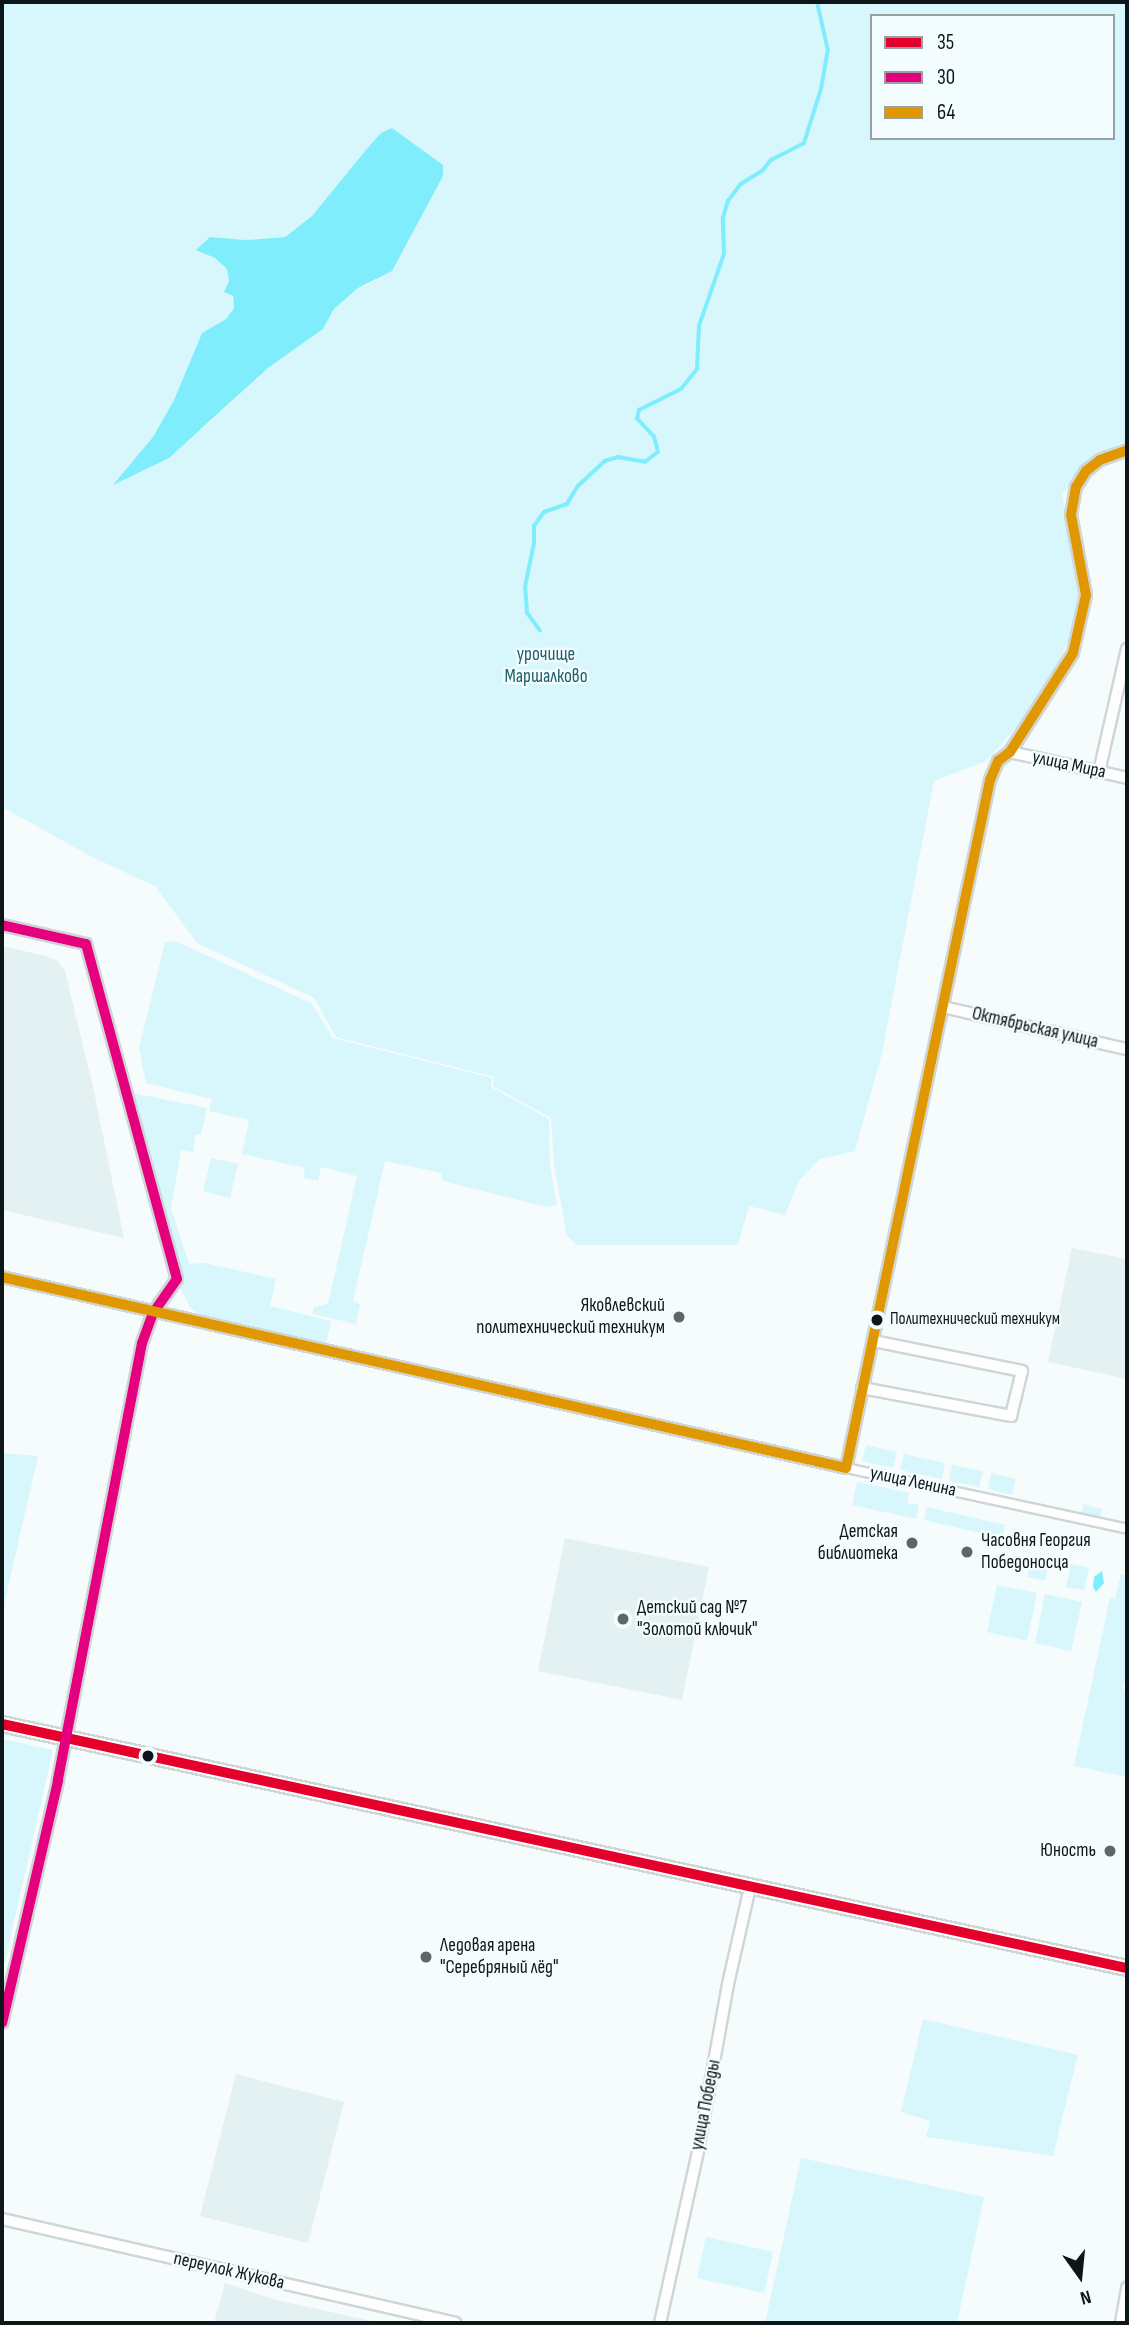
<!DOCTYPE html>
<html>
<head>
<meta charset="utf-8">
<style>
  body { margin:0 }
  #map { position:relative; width:1129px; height:2325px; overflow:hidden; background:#f6fbfc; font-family:"Sofia Sans Condensed",sans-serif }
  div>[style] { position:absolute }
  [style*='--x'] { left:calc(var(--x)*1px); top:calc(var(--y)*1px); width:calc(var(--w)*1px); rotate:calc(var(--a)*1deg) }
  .built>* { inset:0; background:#e3f1f3 }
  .green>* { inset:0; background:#d7f7fc }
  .water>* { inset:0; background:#80edfd }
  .stream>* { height:3.5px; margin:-1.75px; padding:0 1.75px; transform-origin:1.75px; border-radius:1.75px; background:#80edfd }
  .roads { filter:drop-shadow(2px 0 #ced6d7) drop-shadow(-2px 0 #ced6d7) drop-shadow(0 2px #ced6d7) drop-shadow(0 -2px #ced6d7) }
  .pedestrian>* { height:8px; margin:-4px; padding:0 4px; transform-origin:4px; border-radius:4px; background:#fefeff }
  .minor>* { height:10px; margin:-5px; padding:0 5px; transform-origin:5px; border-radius:5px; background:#fefeff }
  .tertiary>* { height:14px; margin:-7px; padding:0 7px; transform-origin:7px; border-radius:7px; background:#fefeff }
  .bus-1>* { height:10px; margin:-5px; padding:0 5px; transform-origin:5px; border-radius:5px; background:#e4002b }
  .bus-2>* { height:10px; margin:-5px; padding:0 5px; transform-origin:5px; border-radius:5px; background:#e5007d }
  .bus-3>* { height:10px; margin:-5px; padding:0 5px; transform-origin:5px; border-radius:5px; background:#e09802 }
  .dots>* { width:19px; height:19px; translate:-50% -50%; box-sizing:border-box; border:4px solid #f3fdff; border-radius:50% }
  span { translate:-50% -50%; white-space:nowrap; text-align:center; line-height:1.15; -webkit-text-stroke:5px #f3fdff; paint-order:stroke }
  .bus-label { font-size:17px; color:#0d1618 }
  .left { translate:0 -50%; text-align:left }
  .park-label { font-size:19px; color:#215f68 }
  .street-label { font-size:19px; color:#0d1618 }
  .poi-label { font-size:19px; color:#0d1618 }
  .right { translate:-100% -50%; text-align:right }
  .frame { position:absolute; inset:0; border:4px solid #0d1618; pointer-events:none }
  .legend { position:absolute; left:870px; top:14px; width:245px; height:126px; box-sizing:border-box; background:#f3fdff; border:2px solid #97a1a3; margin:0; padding:9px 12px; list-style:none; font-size:21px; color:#0d1618 }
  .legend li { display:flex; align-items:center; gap:14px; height:35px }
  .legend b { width:35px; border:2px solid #97a1a3 }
  .north { position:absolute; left:1045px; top:2241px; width:70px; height:70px; -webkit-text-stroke:5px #f3fdff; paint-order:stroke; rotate:165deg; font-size:19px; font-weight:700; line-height:28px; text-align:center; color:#0d1618 }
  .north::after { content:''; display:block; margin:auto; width:24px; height:32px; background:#0d1618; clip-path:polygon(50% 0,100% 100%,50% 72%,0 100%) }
</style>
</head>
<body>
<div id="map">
  <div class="built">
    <div style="clip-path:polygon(2px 946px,46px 956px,58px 961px,65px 971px,93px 1087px,124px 1238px,2px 1210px)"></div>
    <div style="clip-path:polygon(1072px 1248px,1127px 1259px,1127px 1379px,1048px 1362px)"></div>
    <div style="clip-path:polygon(565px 1538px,709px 1567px,682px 1700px,538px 1671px)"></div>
    <div style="clip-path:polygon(236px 2074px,344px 2102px,308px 2243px,200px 2216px)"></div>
    <div style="clip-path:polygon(225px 2283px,276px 2300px,381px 2323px,214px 2323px)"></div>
  </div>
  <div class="green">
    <div style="clip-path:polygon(evenodd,2px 2px,1127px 2px,1127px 443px,1121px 442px,1062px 493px,1082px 610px,1056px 669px,1024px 719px,986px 761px,934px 781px,882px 1053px,855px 1151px,820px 1159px,799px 1181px,785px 1215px,749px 1206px,738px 1245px,577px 1245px,567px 1236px,554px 1166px,551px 1118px,493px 1086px,494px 1077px,336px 1037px,314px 998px,197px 943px,155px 886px,92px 857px,2px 807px,2px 2px,872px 16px,1113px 16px,1113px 138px,872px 138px,872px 16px,2px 2px,365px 151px,376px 281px,358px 288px,334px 309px,323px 329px,268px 368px,205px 427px,115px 484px,153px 437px,174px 400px,202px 333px,226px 319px,234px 308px,227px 269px,215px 258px,210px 237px,246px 240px,284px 237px,312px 216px,365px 151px)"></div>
    <div style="clip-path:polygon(175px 941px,311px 1003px,333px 1038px,492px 1078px,491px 1087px,549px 1119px,550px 1166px,557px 1205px,547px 1207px,474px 1189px,441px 1180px,442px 1173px,385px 1161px,353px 1301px,360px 1304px,356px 1324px,313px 1314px,314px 1307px,328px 1304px,357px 1176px,321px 1167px,318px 1181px,303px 1178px,305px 1168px,242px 1154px,249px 1120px,209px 1111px,212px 1099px,146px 1083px,139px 1048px,165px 942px)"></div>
    <div style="clip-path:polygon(128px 1092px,207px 1108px,201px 1135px,196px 1134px,193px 1152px,181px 1150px,171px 1208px,189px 1264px,205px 1263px,276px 1279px,270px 1306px,331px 1321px,326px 1344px,199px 1314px,190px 1307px,180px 1288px)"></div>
    <div style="clip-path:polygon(211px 1158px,238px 1164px,230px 1198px,203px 1191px)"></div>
    <div style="clip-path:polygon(866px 1445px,897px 1452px,893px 1468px,862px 1461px)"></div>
    <div style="clip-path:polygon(2px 1453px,38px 1456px,2px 1614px)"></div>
    <div style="clip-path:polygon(904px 1454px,945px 1463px,942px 1479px,900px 1470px)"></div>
    <div style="clip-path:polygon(952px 1465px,983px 1471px,979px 1487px,949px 1481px)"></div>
    <div style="clip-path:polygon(991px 1473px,1016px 1479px,1012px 1495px,988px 1489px)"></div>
    <div style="clip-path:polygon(857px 1482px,909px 1493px,907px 1503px,919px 1505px,916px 1519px,852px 1505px)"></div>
    <div style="clip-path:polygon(1083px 1504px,1102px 1509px,1100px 1518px,1082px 1514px)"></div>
    <div style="clip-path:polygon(927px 1507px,1005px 1525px,1002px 1538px,924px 1520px)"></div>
    <div style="clip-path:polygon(1032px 1557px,1049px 1561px,1045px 1581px,1027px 1577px)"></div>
    <div style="clip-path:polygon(1071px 1564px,1089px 1568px,1084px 1590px,1066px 1587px)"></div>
    <div style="clip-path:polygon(1121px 1574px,1127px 1576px,1127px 1671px,1123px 1689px,1127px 1690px,1127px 1777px,1074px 1766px,1110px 1598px,1115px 1599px)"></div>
    <div style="clip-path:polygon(997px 1585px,1037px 1593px,1027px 1641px,987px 1632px)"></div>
    <div style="clip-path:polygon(1045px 1594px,1082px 1602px,1071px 1651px,1035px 1643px)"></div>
    <div style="clip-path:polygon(2px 1739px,53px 1750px,2px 1974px)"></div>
    <div style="clip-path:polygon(923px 2019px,1078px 2055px,1053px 2156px,926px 2137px,930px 2121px,901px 2112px)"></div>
    <div style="clip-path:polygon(801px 2158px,984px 2197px,957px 2323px,765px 2323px)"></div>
    <div style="clip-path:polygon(706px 2237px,773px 2252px,764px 2293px,697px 2278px)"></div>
  </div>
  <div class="water">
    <div style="clip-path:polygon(392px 128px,443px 165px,443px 176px,392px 271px,358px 288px,334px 309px,323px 329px,268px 368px,169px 458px,113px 485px,153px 437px,174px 400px,202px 333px,226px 319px,234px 308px,233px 296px,224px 292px,229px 281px,227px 269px,215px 258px,196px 250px,210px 237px,246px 240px,285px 237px,312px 216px,365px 151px,381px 133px)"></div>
    <div style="clip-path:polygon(1102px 1571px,1104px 1583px,1096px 1592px,1093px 1587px,1094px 1577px)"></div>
  </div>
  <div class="stream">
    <div style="--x:540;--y:631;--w:22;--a:-126"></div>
    <div style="--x:527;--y:613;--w:26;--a:-94"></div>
    <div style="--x:525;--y:587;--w:45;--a:-78.4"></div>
    <div style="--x:534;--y:543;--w:17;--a:-90"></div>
    <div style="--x:534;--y:526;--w:17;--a:-54"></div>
    <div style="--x:544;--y:512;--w:24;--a:-19"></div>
    <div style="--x:567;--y:504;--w:21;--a:-59"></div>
    <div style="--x:578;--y:486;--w:37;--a:-43"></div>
    <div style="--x:605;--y:461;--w:14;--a:-17"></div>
    <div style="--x:618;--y:457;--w:27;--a:10"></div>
    <div style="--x:645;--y:462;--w:16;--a:-38"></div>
    <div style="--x:658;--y:452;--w:16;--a:-105"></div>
    <div style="--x:654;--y:437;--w:25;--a:-133"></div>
    <div style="--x:637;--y:419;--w:9;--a:-77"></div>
    <div style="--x:639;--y:410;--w:47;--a:-26.6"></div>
    <div style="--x:681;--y:389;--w:26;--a:-51"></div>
    <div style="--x:697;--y:369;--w:43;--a:-87.3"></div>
    <div style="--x:699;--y:326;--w:76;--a:-70.9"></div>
    <div style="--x:724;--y:254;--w:36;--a:-92"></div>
    <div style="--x:723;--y:218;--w:18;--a:-74"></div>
    <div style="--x:728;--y:201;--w:21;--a:-53"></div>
    <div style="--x:741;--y:184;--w:25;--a:-32"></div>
    <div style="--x:762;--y:171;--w:14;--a:-51"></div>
    <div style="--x:771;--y:160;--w:37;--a:-27"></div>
    <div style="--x:804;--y:143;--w:57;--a:-72.5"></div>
    <div style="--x:821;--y:89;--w:39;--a:-80"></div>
    <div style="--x:828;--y:51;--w:50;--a:-102.7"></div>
  </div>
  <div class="roads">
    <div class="pedestrian">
      <div style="--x:846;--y:1468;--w:288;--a:12.2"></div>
    </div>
    <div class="minor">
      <div style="--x:1010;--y:752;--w:120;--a:12.5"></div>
      <div style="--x:1099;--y:772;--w:126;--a:-77.2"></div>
      <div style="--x:2;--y:925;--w:86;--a:12.7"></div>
      <div style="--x:86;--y:944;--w:347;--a:74.8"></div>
      <div style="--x:177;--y:1279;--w:42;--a:125.2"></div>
      <div style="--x:153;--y:1313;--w:32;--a:110"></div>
      <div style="--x:142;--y:1343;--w:446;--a:100.9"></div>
      <div style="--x:58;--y:1781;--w:248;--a:103"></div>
      <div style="--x:943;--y:1007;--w:189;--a:12.9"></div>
      <div style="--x:2;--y:1277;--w:865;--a:12.75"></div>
      <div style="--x:846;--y:1468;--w:703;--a:-78.18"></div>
      <div style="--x:990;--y:780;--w:21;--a:-67"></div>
      <div style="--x:998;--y:761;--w:15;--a:-37"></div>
      <div style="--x:1010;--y:752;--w:117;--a:-57.5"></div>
      <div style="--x:1073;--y:653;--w:59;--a:-77.4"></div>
      <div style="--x:1086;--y:595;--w:81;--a:-100.6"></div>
      <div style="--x:1071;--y:515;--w:28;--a:-80"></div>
      <div style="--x:1076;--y:487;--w:19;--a:-58"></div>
      <div style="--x:1086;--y:471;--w:18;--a:-38"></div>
      <div style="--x:1100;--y:460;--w:29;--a:-20"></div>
      <div style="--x:862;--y:1388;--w:152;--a:10.6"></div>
      <div style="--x:1011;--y:1416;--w:46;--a:-76.3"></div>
      <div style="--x:1022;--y:1371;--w:152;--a:-168.6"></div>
      <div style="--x:2;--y:2219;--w:465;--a:12.9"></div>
      <div style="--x:660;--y:2323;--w:176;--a:-77.5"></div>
      <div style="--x:698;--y:2151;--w:170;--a:-79.8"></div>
      <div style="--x:728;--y:1984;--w:99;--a:-77.2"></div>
      <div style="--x:1121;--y:2323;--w:36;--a:-80"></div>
    </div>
    <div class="tertiary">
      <div style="--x:2;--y:1724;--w:1151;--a:12.24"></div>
    </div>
  </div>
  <div class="bus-1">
    <div style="--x:2;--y:1724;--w:1151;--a:12.24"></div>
  </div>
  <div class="bus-2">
    <div style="--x:2;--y:925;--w:86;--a:12.7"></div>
    <div style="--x:86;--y:944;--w:347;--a:74.8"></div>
    <div style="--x:177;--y:1279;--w:42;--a:125.2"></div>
    <div style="--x:153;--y:1313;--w:32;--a:110"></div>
    <div style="--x:142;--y:1343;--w:446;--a:100.9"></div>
    <div style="--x:58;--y:1781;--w:248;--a:103"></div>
  </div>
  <div class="bus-3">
    <div style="--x:2;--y:1277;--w:865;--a:12.75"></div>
    <div style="--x:846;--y:1468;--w:703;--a:-78.18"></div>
    <div style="--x:990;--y:780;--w:21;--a:-67"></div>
    <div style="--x:998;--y:761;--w:15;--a:-37"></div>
    <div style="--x:1010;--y:752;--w:117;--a:-57.5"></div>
    <div style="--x:1073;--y:653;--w:59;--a:-77.4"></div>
    <div style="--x:1086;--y:595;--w:81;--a:-100.6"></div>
    <div style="--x:1071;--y:515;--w:28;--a:-80"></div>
    <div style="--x:1076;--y:487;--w:19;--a:-58"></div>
    <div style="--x:1086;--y:471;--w:18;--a:-38"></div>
    <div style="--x:1100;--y:460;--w:29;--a:-20"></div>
  </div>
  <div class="dots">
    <div style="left:679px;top:1317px;background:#5f6668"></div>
    <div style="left:877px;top:1320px;background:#0d1618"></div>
    <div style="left:912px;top:1543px;background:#5f6668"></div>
    <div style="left:967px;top:1552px;background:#5f6668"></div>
    <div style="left:623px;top:1619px;background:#5f6668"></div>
    <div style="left:148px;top:1756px;background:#0d1618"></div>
    <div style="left:1110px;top:1851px;background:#5f6668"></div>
    <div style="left:426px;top:1957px;background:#5f6668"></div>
  </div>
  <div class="bus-label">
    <span class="left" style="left:890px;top:1320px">Политехнический техникум</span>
  </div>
  <div class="park-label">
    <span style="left:546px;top:666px">урочище<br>Маршалково</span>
  </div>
  <div class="street-label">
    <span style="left:1069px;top:765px;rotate:12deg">улица Мира</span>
    <span style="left:1035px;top:1028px;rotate:13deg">Октябрьская улица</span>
    <span style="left:913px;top:1482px;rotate:12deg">улица Ленина</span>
    <span style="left:706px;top:2105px;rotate:-79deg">улица Победы</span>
    <span style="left:229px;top:2271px;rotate:13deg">переулок Жукова</span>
  </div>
  <div class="poi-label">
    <span class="right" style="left:665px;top:1317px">Яковлевский<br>политехнический техникум</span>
    <span class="right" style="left:898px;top:1543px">Детская<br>библиотека</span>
    <span class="left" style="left:981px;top:1552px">Часовня Георгия<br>Победоносца</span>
    <span class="left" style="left:637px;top:1619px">Детский сад №7<br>"Золотой ключик"</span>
    <span class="right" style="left:1096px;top:1851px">Юность</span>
    <span class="left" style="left:440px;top:1957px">Ледовая арена<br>"Серебряный лёд"</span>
  </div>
  <div class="frame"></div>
  <ul class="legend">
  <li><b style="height:9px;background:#e4002b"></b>35</li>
  <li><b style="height:9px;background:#e5007d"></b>30</li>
  <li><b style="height:9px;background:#e09802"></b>64</li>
  </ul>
  <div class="north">N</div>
</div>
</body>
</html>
